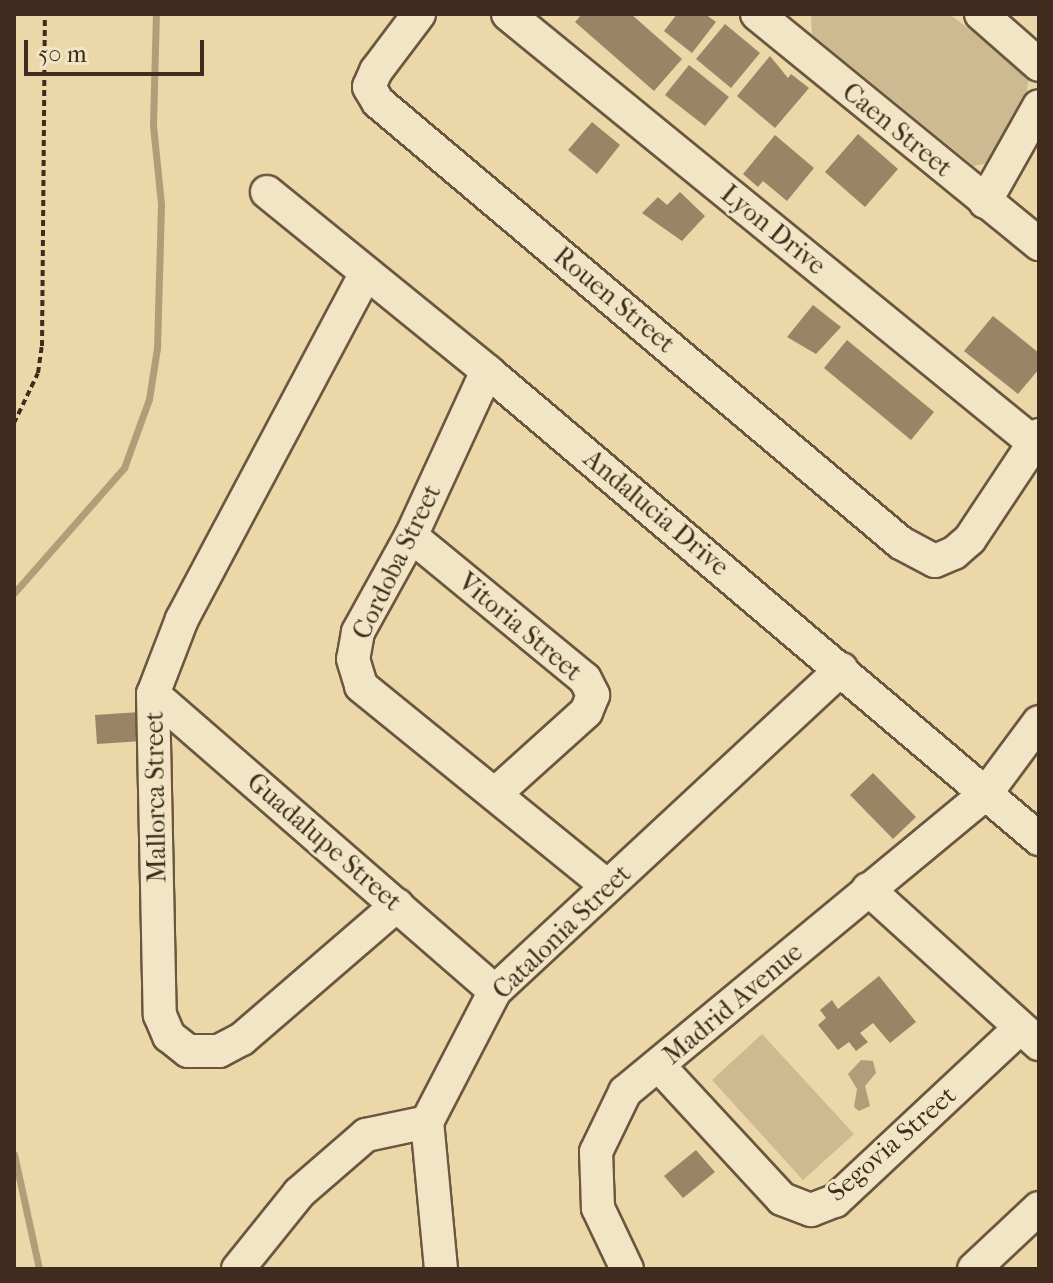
<!DOCTYPE html>
<html>
<head>
<meta charset="utf-8">
<style>
  body { margin:0 }
  #map { position:relative; width:1053px; height:1283px; overflow:hidden; background:#ebd7a7; font-family:"IM FELL French Canon",serif }
  div>[style] { position:absolute }
  [style*='--x'] { left:calc(var(--x)*1px); top:calc(var(--y)*1px); width:calc(var(--w)*1px); rotate:calc(var(--a)*1deg) }
  .green>* { inset:0; background:#ceba90 }
  .water>* { inset:0; background:#b19d78 }
  .stream>* { height:7px; margin:-3.5px; padding:0 3.5px; transform-origin:3.5px; border-radius:3.5px; background:#b19d78 }
  .building>* { inset:0; background:#998565 }
  .path>* { height:4px; margin-top:-2px; transform-origin:0; background:repeating-linear-gradient(90deg,#402c1e 0 6px,transparent 0 10px) }
  .roads { filter:drop-shadow(2px 0 #6b5740) drop-shadow(-2px 0 #6b5740) drop-shadow(0 2px #6b5740) drop-shadow(0 -2px #6b5740) }
  .minor>* { height:32px; margin:-16px; padding:0 16px; transform-origin:16px; border-radius:16px; background:#f2e5c6 }
  span { translate:-50% -50%; white-space:nowrap; text-align:center; line-height:1.15; -webkit-text-stroke:6px #f2e5c6; paint-order:stroke }
  .street-label { font-size:26px; color:#402c1e }
  .frame { position:absolute; inset:0; border:16px solid #402c1e; pointer-events:none }
  .scale { position:absolute; left:24px; top:40px; width:180px; height:36px; box-sizing:border-box; border:4px solid #402c1e; border-top:0; padding-left:10px; font-size:24px; line-height:28px; white-space:nowrap; color:#402c1e; -webkit-text-stroke:6px #f2e5c6; paint-order:stroke }
</style>
</head>
<body>
<div id="map">
  <div class="green">
    <div style="clip-path:polygon(811px 14px,949px 14px,1022px 68px,1029px 78px,1026px 96px,988px 163px,974px 166px,812px 34px)"></div>
    <div style="clip-path:polygon(762px 1034px,854px 1134px,803px 1180px,712px 1080px)"></div>
  </div>
  <div class="water">
    <div style="clip-path:polygon(861px 1060px,873px 1061px,876px 1073px,865px 1086px,870px 1106px,859px 1111px,854px 1107px,857px 1089px,848px 1074px)"></div>
  </div>
  <div class="stream">
    <div style="--x:14;--y:593;--w:167;--a:-48.7"></div>
    <div style="--x:124;--y:468;--w:73;--a:-70.1"></div>
    <div style="--x:149;--y:399;--w:52;--a:-81.1"></div>
    <div style="--x:157;--y:348;--w:144;--a:-88.4"></div>
    <div style="--x:161;--y:204;--w:79;--a:-95.8"></div>
    <div style="--x:153;--y:125;--w:111;--a:-88.5"></div>
    <div style="--x:14;--y:1154;--w:118;--a:77.7"></div>
  </div>
  <div class="building">
    <div style="clip-path:polygon(582px 14px,631px 14px,682px 59px,654px 91px,575px 22px)"></div>
    <div style="clip-path:polygon(677px 14px,705px 14px,716px 22px,692px 53px,664px 31px)"></div>
    <div style="clip-path:polygon(725px 24px,760px 53px,731px 88px,696px 59px)"></div>
    <div style="clip-path:polygon(770px 56px,788px 78px,791px 74px,809px 88px,775px 128px,737px 96px)"></div>
    <div style="clip-path:polygon(689px 65px,729px 97px,705px 126px,665px 95px)"></div>
    <div style="clip-path:polygon(592px 122px,620px 145px,597px 174px,568px 150px)"></div>
    <div style="clip-path:polygon(858px 134px,898px 169px,865px 207px,825px 172px)"></div>
    <div style="clip-path:polygon(775px 135px,814px 168px,787px 201px,763px 181px,758px 187px,743px 174px)"></div>
    <div style="clip-path:polygon(680px 192px,705px 216px,682px 241px,642px 213px,658px 197px,667px 205px)"></div>
    <div style="clip-path:polygon(813px 305px,841px 327px,816px 354px,787px 337px)"></div>
    <div style="clip-path:polygon(993px 316px,1039px 353px,1039px 369px,1018px 394px,964px 351px)"></div>
    <div style="clip-path:polygon(847px 340px,934px 412px,911px 440px,824px 368px)"></div>
    <div style="clip-path:polygon(140px 712px,142px 741px,97px 744px,95px 715px)"></div>
    <div style="clip-path:polygon(873px 773px,916px 817px,893px 839px,850px 795px)"></div>
    <div style="clip-path:polygon(879px 976px,916px 1022px,890px 1043px,873px 1023px,860px 1033px,868px 1042px,856px 1051px,849px 1042px,838px 1050px,818px 1025px,826px 1018px,820px 1010px,832px 1000px,838px 1009px)"></div>
    <div style="clip-path:polygon(696px 1150px,715px 1172px,683px 1198px,664px 1176px)"></div>
  </div>
  <div class="path">
    <div style="--x:14;--y:423;--w:55;--a:-64.4"></div>
    <div style="--x:38;--y:373;--w:27;--a:-82"></div>
    <div style="--x:42;--y:346;--w:332;--a:-89.5"></div>
  </div>
  <div class="roads">
    <div class="minor">
      <div style="--x:419;--y:14;--w:71;--a:127"></div>
      <div style="--x:376;--y:71;--w:17;--a:114"></div>
      <div style="--x:369;--y:87;--w:17;--a:59"></div>
      <div style="--x:378;--y:102;--w:684;--a:40.14"></div>
      <div style="--x:901;--y:543;--w:38;--a:28"></div>
      <div style="--x:935;--y:561;--w:21;--a:-23"></div>
      <div style="--x:954;--y:553;--w:21;--a:-41"></div>
      <div style="--x:970;--y:539;--w:125;--a:-56.4"></div>
      <div style="--x:508;--y:14;--w:685;--a:39.2"></div>
      <div style="--x:757;--y:14;--w:364;--a:39.2"></div>
      <div style="--x:981;--y:14;--w:77;--a:41.3"></div>
      <div style="--x:267;--y:192;--w:284;--a:39.1"></div>
      <div style="--x:487;--y:371;--w:724;--a:40.29"></div>
      <div style="--x:985;--y:202;--w:110;--a:-60.6"></div>
      <div style="--x:366;--y:273;--w:392;--a:118"></div>
      <div style="--x:182;--y:619;--w:80;--a:111.1"></div>
      <div style="--x:153;--y:694;--w:321;--a:88.8"></div>
      <div style="--x:160;--y:1015;--w:23;--a:67"></div>
      <div style="--x:169;--y:1036;--w:24;--a:38"></div>
      <div style="--x:188;--y:1051;--w:31;--a:0"></div>
      <div style="--x:219;--y:1051;--w:26;--a:-28"></div>
      <div style="--x:242;--y:1039;--w:205;--a:-40.8"></div>
      <div style="--x:487;--y:371;--w:182;--a:114.7"></div>
      <div style="--x:411;--y:536;--w:110;--a:118.9"></div>
      <div style="--x:358;--y:632;--w:27;--a:100"></div>
      <div style="--x:353;--y:659;--w:28;--a:73"></div>
      <div style="--x:361;--y:686;--w:317;--a:39.1"></div>
      <div style="--x:411;--y:536;--w:225;--a:39.4"></div>
      <div style="--x:585;--y:679;--w:18;--a:63"></div>
      <div style="--x:593;--y:695;--w:18;--a:112"></div>
      <div style="--x:586;--y:712;--w:120;--a:138"></div>
      <div style="--x:153;--y:694;--w:453;--a:41"></div>
      <div style="--x:868;--y:889;--w:231;--a:42.2"></div>
      <div style="--x:659;--y:1066;--w:181;--a:47.2"></div>
      <div style="--x:782;--y:1199;--w:31;--a:21"></div>
      <div style="--x:811;--y:1210;--w:26;--a:-21"></div>
      <div style="--x:835;--y:1201;--w:253;--a:-43.1"></div>
      <div style="--x:238;--y:1269;--w:97;--a:-51.2"></div>
      <div style="--x:299;--y:1193;--w:89;--a:-40.9"></div>
      <div style="--x:366;--y:1135;--w:62;--a:-12"></div>
      <div style="--x:441;--y:1269;--w:148;--a:-95.4"></div>
      <div style="--x:427;--y:1122;--w:148;--a:-62.6"></div>
      <div style="--x:495;--y:991;--w:473;--a:-42.9"></div>
      <div style="--x:627;--y:1269;--w:68;--a:-115.4"></div>
      <div style="--x:598;--y:1208;--w:56;--a:-92"></div>
      <div style="--x:596;--y:1152;--w:67;--a:-64.2"></div>
      <div style="--x:625;--y:1092;--w:470;--a:-39.6"></div>
      <div style="--x:987;--y:792;--w:87;--a:-53.4"></div>
      <div style="--x:974;--y:1269;--w:89;--a:-43.2"></div>
    </div>
  </div>
  <div class="street-label">
    <span style="left:897px;top:130px;rotate:39deg">Caen Street</span>
    <span style="left:773px;top:230px;rotate:39deg">Lyon Drive</span>
    <span style="left:614px;top:300px;rotate:40deg">Rouen Street</span>
    <span style="left:656px;top:513px;rotate:40deg">Andalucia Drive</span>
    <span style="left:397px;top:562px;rotate:-64deg">Cordoba Street</span>
    <span style="left:520px;top:627px;rotate:40deg">Vitoria Street</span>
    <span style="left:156px;top:797px;rotate:-91deg">Mallorca Street</span>
    <span style="left:324px;top:842px;rotate:41deg">Guadalupe Street</span>
    <span style="left:562px;top:932px;rotate:-44deg">Catalonia Street</span>
    <span style="left:733px;top:1004px;rotate:-40deg">Madrid Avenue</span>
    <span style="left:892px;top:1144px;rotate:-41deg">Segovia Street</span>
  </div>
  <div class="frame"></div>
  <div class="scale">50 m</div>
</div>
</body>
</html>
